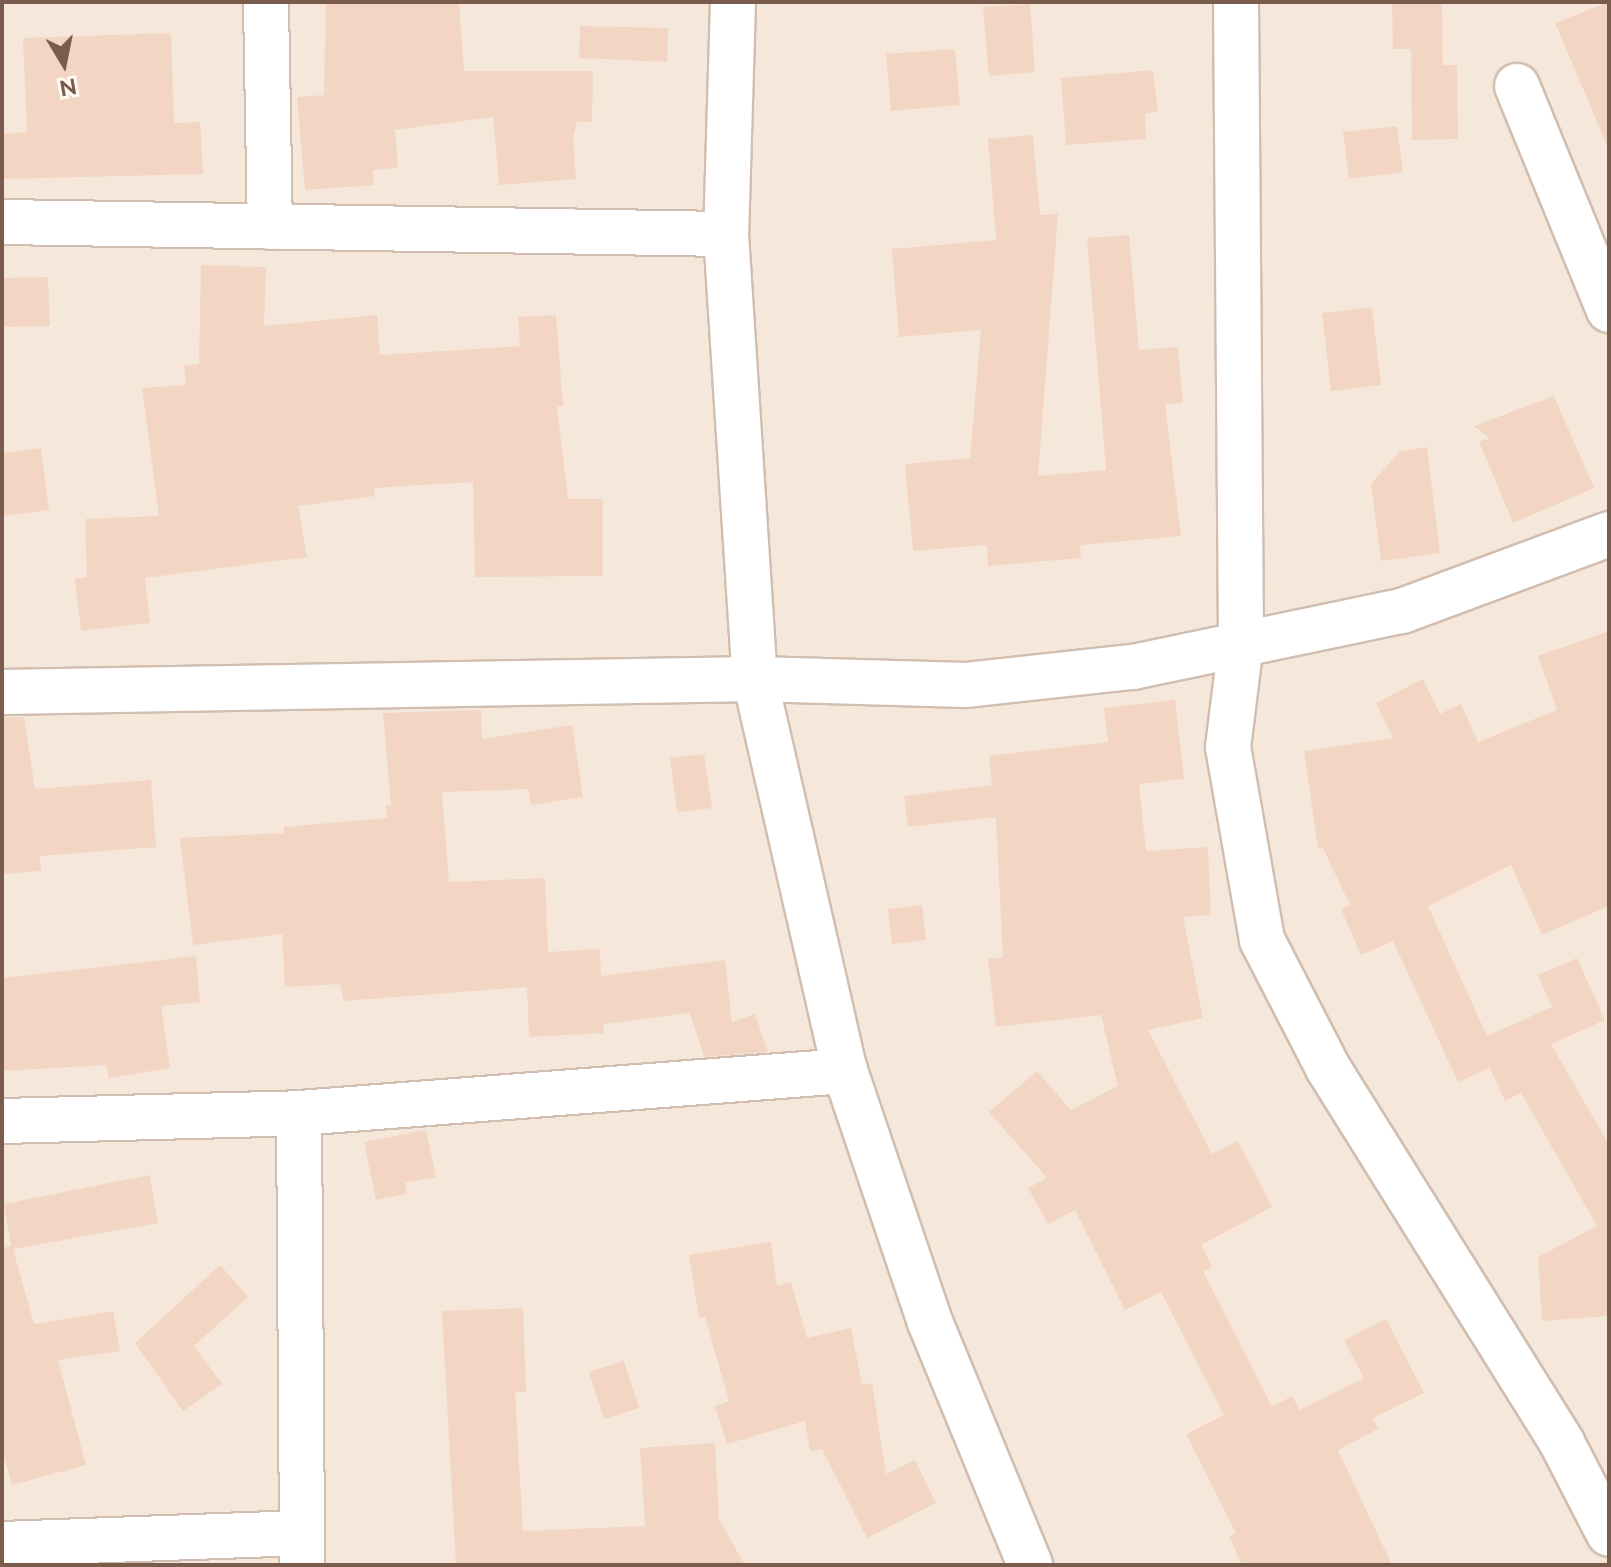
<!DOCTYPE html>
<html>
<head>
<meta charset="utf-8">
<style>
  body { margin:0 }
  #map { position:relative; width:1611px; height:1567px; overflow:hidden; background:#fdf6ec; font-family:Raleway,sans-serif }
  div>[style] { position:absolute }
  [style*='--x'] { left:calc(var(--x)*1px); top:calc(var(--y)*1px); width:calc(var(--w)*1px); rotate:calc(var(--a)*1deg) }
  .residential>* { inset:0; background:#f5e8da }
  .building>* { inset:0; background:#f3d5c3 }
  .roads { filter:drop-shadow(2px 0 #d1beb0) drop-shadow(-2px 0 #d1beb0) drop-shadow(0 2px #d1beb0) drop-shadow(0 -2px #d1beb0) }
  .street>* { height:44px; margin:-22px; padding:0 22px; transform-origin:22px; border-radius:22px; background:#fff }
  .secondary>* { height:44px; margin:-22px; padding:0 22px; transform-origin:22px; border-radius:22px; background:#fff }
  span { translate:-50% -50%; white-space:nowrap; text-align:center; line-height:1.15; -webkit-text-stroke:8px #fffaf3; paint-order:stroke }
  .frame { position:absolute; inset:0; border:4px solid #7a5c4d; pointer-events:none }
  .north { position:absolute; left:24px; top:24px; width:80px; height:80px; -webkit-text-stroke:6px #fffaf3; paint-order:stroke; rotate:170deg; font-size:22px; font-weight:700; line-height:32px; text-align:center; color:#7a5c4d }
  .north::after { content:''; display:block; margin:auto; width:28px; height:36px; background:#7a5c4d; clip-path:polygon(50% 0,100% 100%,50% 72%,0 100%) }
</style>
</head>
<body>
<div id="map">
  <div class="residential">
    <div style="clip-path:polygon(2px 2px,1609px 2px,1609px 1565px,2px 1565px)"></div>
  </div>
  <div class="building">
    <div style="clip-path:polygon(326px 2px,459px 2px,464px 71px,593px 71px,592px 122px,577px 122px,573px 137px,576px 179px,499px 185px,493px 117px,395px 130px,398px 168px,373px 170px,374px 185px,305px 190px,297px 97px,324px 95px)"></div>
    <div style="clip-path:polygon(1392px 2px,1442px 2px,1443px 65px,1457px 65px,1458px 139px,1412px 140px,1411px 49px,1393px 49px)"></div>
    <div style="clip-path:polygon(1609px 2px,1609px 150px,1555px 23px)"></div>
    <div style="clip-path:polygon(1030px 4px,1035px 72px,989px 76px,983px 7px)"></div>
    <div style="clip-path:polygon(580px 26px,668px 28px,667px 62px,579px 58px)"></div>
    <div style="clip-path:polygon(171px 33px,174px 123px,200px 122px,203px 174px,2px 179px,2px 134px,27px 132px,23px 38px)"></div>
    <div style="clip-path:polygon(955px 49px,960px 105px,891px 111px,886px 54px)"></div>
    <div style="clip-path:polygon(1153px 70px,1158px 112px,1145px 113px,1146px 139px,1066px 145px,1061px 78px)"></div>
    <div style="clip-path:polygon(1397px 126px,1403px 172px,1349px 179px,1343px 132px)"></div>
    <div style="clip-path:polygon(1033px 135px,1040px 215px,1058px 214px,1038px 476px,1106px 470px,1087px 238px,1129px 235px,1139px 350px,1178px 347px,1183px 403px,1165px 404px,1181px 536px,1080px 545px,1081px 558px,988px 566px,987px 545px,913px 551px,905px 464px,970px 458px,981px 330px,899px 337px,892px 249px,996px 240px,988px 139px)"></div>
    <div style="clip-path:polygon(201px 265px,266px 267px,264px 326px,377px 315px,380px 355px,520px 346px,518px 317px,556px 315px,563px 406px,557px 407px,568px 499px,603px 499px,603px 576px,475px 577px,473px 482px,374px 488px,375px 496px,298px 506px,307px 557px,145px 578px,150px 623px,81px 631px,75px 579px,87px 577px,85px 519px,159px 516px,142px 388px,186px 385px,184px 366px,199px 364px)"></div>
    <div style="clip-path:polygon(48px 277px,50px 326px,2px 327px,2px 278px)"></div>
    <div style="clip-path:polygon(1372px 307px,1381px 385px,1331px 391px,1322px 313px)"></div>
    <div style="clip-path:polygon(1554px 396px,1594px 488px,1513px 523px,1479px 441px,1490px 439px,1474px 426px)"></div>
    <div style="clip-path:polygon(1427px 447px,1440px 553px,1381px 561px,1371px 484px,1400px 451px)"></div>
    <div style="clip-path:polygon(41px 448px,49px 510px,2px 516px,2px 453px)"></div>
    <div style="clip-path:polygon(1609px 631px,1609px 906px,1542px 935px,1511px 865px,1428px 906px,1487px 1036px,1552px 1007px,1538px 975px,1577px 958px,1605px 1020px,1551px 1044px,1609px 1145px,1609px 1316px,1542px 1321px,1538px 1257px,1597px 1226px,1521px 1093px,1505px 1101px,1490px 1068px,1458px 1082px,1393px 941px,1361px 955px,1341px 909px,1350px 905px,1323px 848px,1318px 849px,1304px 751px,1393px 738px,1376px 703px,1423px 679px,1440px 714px,1461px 704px,1478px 742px,1557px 710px,1538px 656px)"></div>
    <div style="clip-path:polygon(1175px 700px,1184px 779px,1139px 784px,1146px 851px,1208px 847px,1211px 915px,1183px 917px,1203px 1018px,1148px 1030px,1212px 1154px,1238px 1141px,1272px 1207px,1201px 1245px,1212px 1267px,1203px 1271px,1272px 1407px,1292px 1396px,1300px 1410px,1364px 1378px,1344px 1340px,1386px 1319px,1424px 1393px,1373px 1418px,1378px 1429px,1338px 1450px,1392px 1565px,1242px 1565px,1229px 1536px,1236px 1533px,1186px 1434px,1224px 1415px,1161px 1292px,1125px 1310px,1075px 1210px,1048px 1224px,1028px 1188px,1047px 1178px,989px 1112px,1037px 1071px,1071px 1110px,1118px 1086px,1101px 1015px,996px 1027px,988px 959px,1003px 957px,996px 817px,908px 827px,904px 796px,992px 785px,989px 756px,1108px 742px,1104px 708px)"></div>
    <div style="clip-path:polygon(481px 710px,482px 739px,572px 725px,583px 797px,531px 805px,528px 789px,442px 792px,449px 882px,545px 878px,548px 952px,600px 949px,601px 976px,725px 960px,732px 1022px,755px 1014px,768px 1052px,704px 1057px,690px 1013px,603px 1024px,604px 1033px,529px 1037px,527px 987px,344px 1001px,340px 984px,285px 987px,282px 934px,193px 945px,180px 838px,284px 833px,284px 827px,387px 818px,386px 805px,391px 805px,383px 713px)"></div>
    <div style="clip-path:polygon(2px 717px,24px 717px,35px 789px,151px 780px,156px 847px,40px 856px,41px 871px,2px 874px)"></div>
    <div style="clip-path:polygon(704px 754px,712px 808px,677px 812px,670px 758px)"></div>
    <div style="clip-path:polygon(922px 905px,926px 940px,892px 944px,888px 909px)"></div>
    <div style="clip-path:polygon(196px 956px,200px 1002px,161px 1006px,170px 1068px,109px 1078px,106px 1065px,2px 1071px,2px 978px)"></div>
    <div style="clip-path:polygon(426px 1130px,436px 1177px,405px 1183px,407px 1194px,376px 1200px,364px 1142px)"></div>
    <div style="clip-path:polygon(150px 1175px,158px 1223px,13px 1249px,34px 1324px,113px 1311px,120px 1351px,58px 1360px,86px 1465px,12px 1485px,2px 1449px,2px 1248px,11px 1246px,4px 1204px)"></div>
    <div style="clip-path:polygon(771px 1242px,777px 1286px,791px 1282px,807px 1338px,851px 1328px,862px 1385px,872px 1383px,886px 1474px,915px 1460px,936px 1503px,867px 1538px,822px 1449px,810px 1451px,805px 1421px,727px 1444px,715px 1406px,729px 1401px,705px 1317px,699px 1318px,689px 1255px)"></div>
    <div style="clip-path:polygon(220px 1265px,248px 1297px,194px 1346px,222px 1384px,183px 1411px,135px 1343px)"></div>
    <div style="clip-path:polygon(523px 1308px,526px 1392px,515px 1392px,523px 1531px,645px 1526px,640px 1448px,715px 1443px,719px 1519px,745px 1565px,456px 1565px,442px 1311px)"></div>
    <div style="clip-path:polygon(624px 1361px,639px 1408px,604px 1419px,589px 1372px)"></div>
  </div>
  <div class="roads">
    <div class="street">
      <div style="--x:266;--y:2;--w:225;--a:89"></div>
      <div style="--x:1236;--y:2;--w:641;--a:89.55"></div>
      <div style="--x:1241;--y:643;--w:105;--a:97.1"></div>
      <div style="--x:1228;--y:747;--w:196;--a:80"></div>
      <div style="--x:1262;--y:940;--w:144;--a:62.7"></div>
      <div style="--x:1328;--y:1068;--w:442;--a:58"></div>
      <div style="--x:1562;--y:1443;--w:102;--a:62.7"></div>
      <div style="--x:1517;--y:86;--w:242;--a:67.7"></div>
      <div style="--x:2;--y:222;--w:724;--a:0.95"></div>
      <div style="--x:2;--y:692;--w:753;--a:-0.99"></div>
      <div style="--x:755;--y:679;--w:211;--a:1.6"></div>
      <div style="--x:966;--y:685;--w:168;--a:-6.2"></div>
      <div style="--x:1133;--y:667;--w:275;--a:-11.8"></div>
      <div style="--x:1402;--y:611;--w:221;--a:-20.4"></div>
      <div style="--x:299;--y:1113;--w:452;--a:89.6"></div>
      <div style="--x:2;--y:1121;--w:297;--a:-1.5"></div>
      <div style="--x:299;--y:1113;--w:548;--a:-4.4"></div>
      <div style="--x:2;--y:1544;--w:298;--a:-2.1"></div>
    </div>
    <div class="secondary">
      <div style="--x:733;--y:2;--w:232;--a:91.7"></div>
      <div style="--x:726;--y:234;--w:446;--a:86.3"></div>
      <div style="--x:755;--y:679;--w:402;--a:77.1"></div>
      <div style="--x:845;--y:1071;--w:265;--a:71.3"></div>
      <div style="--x:930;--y:1322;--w:263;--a:67.6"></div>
    </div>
  </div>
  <div class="frame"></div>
  <div class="north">N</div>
</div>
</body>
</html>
